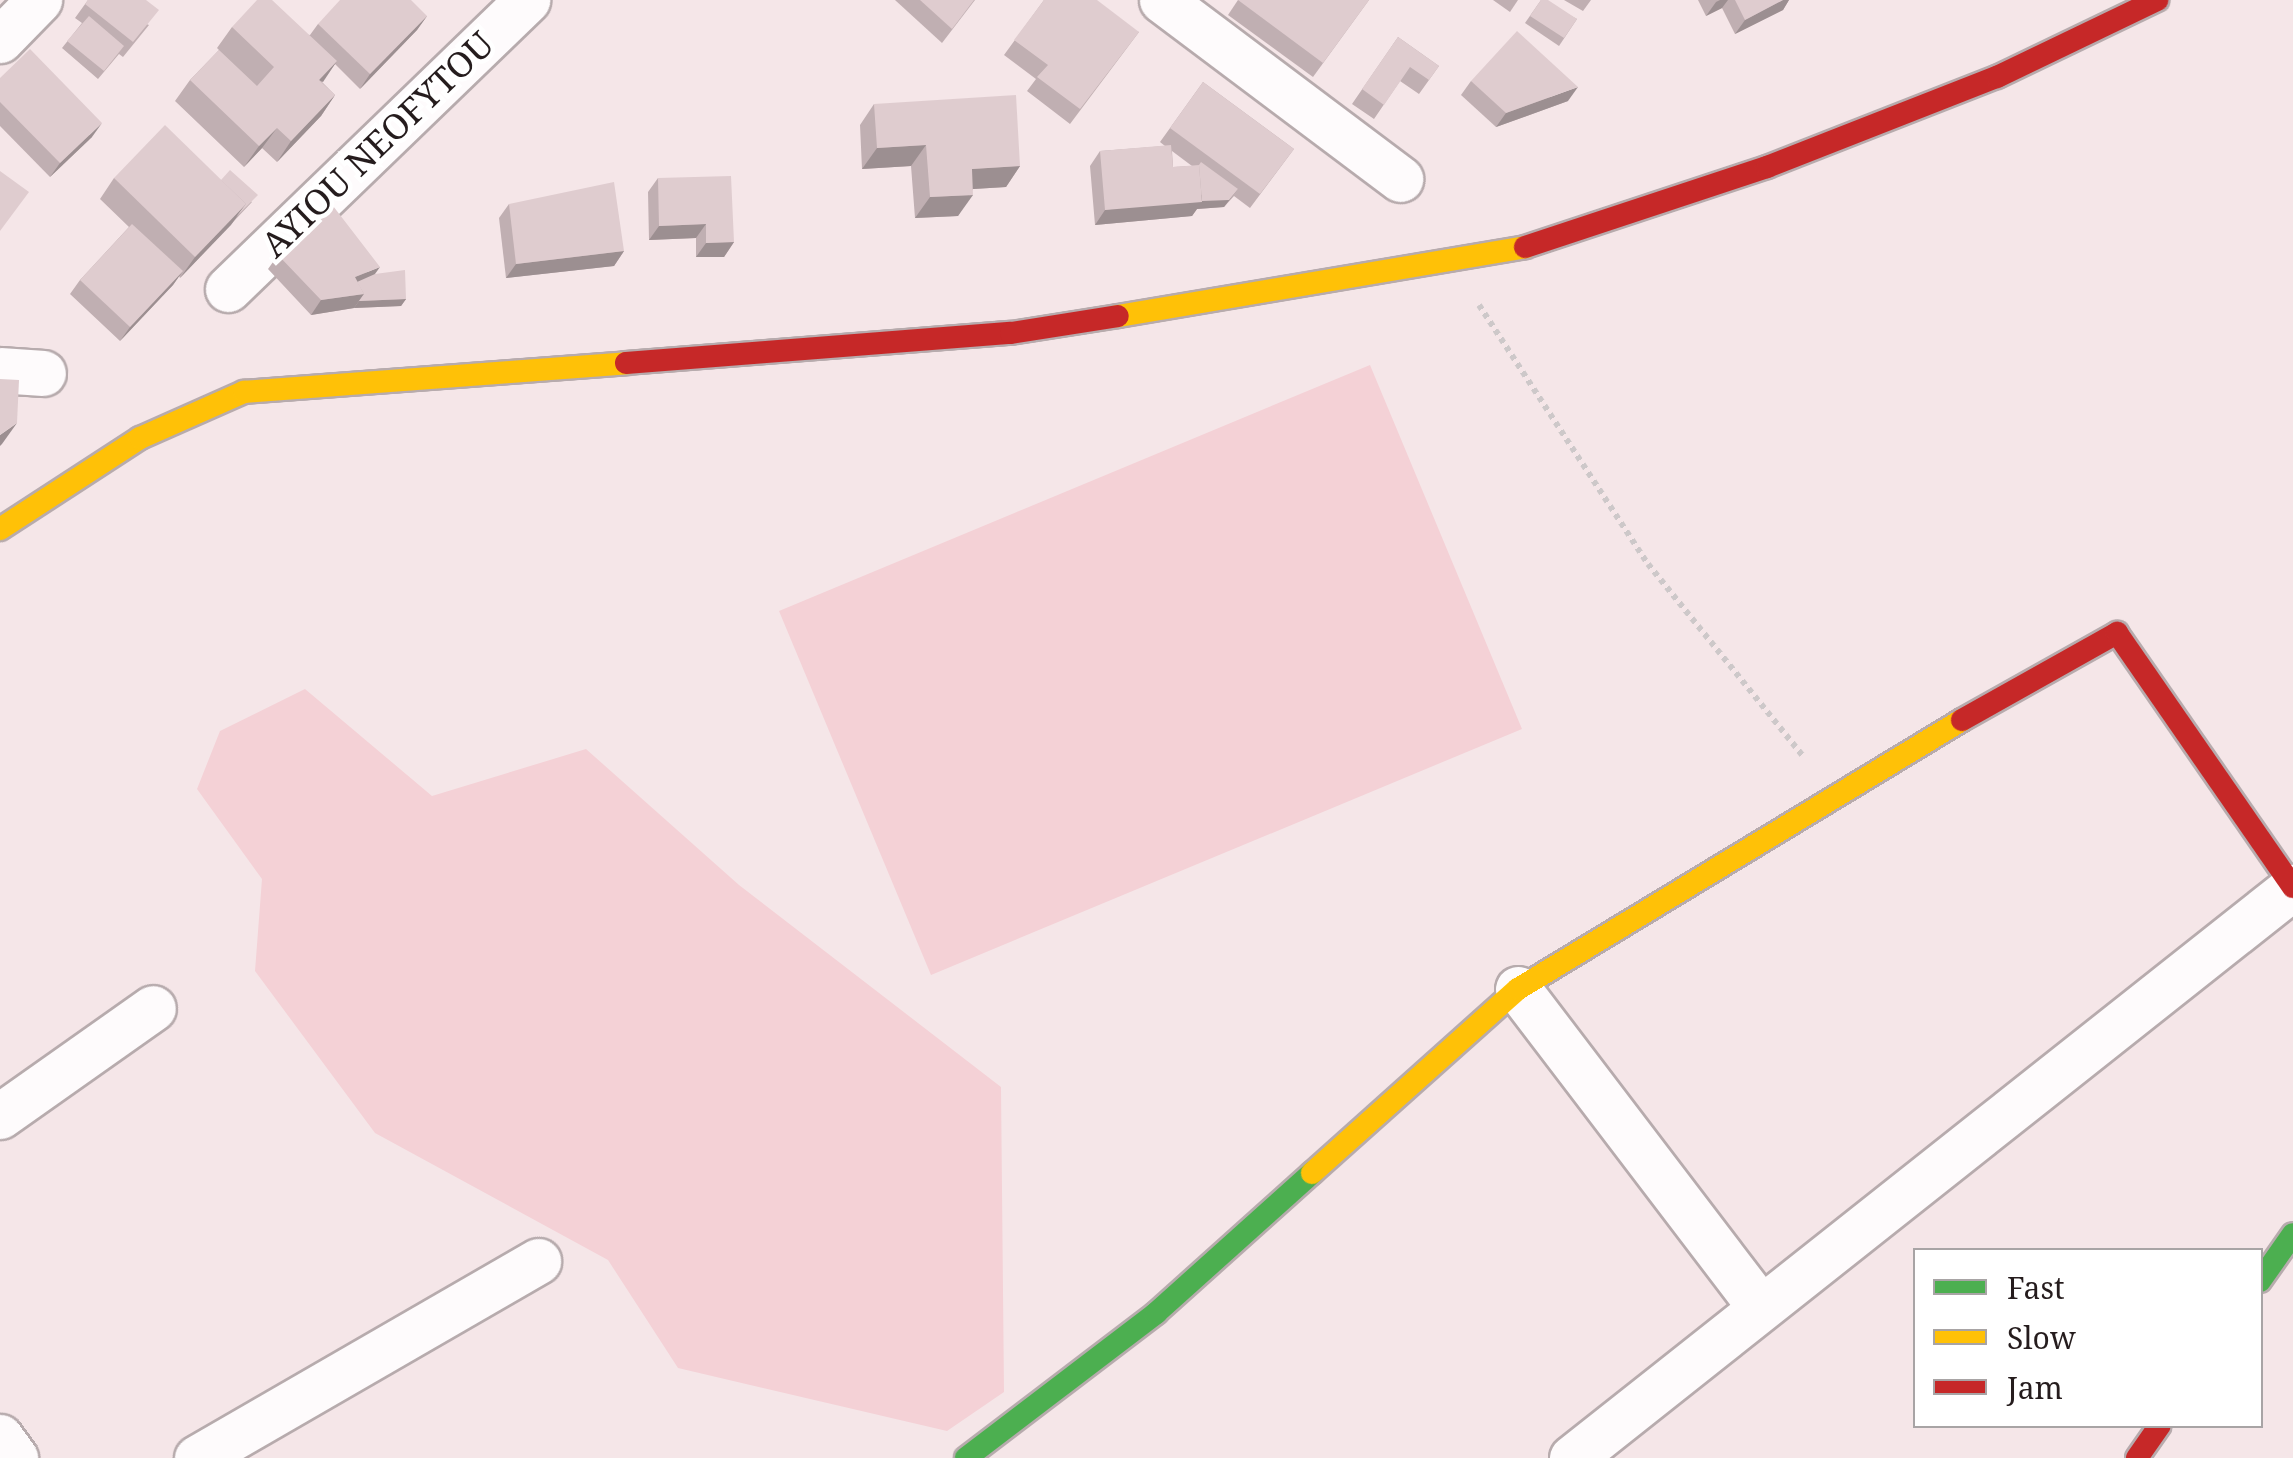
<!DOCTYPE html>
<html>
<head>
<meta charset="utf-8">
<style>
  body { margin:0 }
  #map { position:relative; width:2293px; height:1458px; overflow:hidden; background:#f5e6e8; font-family:"Noto Serif",serif }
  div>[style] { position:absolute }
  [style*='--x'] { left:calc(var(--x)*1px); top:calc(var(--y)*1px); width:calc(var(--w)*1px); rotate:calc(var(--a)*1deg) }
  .green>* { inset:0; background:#f4d1d6 }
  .path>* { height:6px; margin-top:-3px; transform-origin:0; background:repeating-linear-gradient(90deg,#cdc8c9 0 5px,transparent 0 10px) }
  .roads { filter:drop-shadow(2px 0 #b7abad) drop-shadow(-2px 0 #b7abad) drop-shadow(0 2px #b7abad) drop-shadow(0 -2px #b7abad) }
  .street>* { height:45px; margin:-22.5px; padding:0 22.5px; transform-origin:22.5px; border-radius:22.5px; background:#fefbfc }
  .fast>* { height:22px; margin:-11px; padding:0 11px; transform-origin:11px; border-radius:11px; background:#4caf50 }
  .slow>* { height:22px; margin:-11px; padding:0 11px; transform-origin:11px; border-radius:11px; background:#ffc107 }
  .jam>* { height:22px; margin:-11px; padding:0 11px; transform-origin:11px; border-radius:11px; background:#c62828 }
  .wall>* { inset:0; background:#c0afb2 }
  .shaded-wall>* { inset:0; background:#9c8f91 }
  .building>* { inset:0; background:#dfcccf }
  span { translate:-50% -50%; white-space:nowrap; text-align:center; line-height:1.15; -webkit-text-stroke:9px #fff; paint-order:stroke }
  .street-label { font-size:35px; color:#251c1d }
  .legend { position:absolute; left:1913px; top:1248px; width:350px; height:180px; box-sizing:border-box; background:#fff; border:2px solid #a8a4a5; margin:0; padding:12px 18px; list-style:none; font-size:30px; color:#251c1d }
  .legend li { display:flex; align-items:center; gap:20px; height:50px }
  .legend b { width:50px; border:2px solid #a8a4a5 }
</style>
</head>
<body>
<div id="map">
  <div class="green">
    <div style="clip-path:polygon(1370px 365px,1522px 729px,931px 975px,779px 611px)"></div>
    <div style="clip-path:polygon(305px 689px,432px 796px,586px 749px,739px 885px,1001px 1087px,1004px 1392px,947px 1431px,678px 1368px,608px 1260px,375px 1133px,255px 971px,262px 879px,197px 789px,220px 731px)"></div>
  </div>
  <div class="path">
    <div style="--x:1479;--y:305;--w:309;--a:56.9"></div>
    <div style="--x:1648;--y:564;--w:248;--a:51.1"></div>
  </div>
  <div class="roads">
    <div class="street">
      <div style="--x:1162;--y:0;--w:298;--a:36.9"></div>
      <div style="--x:0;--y:40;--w:56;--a:-45.7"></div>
      <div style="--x:228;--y:289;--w:416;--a:-44"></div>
      <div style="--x:0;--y:370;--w:43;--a:4"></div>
      <div style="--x:1518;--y:989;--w:396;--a:52.7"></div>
      <div style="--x:0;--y:1116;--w:187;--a:-35.2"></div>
      <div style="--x:0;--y:1437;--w:26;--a:54"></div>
      <div style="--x:197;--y:1458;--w:394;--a:-30"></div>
      <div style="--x:1572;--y:1458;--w:920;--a:-38.38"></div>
    </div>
    <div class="fast">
      <div style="--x:2260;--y:1281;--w:57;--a:-54.9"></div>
      <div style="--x:966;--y:1458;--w:239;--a:-37.3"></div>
      <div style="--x:1156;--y:1313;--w:210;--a:-41.9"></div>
    </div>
    <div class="slow">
      <div style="--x:1118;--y:316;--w:413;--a:-9.6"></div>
      <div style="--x:0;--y:529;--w:167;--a:-33"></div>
      <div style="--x:140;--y:438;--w:114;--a:-23.9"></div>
      <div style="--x:244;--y:392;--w:383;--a:-4.3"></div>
      <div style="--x:1312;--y:1173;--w:276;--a:-41.8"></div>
      <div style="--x:1518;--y:989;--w:519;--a:-31.21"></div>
    </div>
    <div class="jam">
      <div style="--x:1525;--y:247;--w:255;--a:-18.3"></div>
      <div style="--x:1767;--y:167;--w:247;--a:-21.4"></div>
      <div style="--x:1997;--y:77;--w:178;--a:-25.7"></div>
      <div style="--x:626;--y:363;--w:386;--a:-4.5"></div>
      <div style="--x:1011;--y:333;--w:108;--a:-9"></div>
      <div style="--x:1962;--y:720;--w:178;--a:-29.3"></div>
      <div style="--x:2117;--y:633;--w:309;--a:55.3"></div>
      <div style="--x:2137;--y:1458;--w:39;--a:-55"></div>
    </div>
  </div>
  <div class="wall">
    <div style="clip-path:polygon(88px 0,149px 25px,123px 57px,119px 54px,98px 79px,62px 48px,82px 23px,75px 18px)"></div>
    <div style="clip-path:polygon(895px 0,975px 0,942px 43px)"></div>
    <div style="clip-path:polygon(1044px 0,1139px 32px,1070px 124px,1027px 91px,1036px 79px,1004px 55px)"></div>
    <div style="clip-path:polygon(1238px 0,1369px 0,1313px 77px,1228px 15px)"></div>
    <div style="clip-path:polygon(1493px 0,1518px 0,1510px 12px)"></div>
    <div style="clip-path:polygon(1541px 0,1577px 19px,1559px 46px,1525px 23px)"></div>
    <div style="clip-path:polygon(1564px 0,1591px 0,1583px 11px)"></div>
    <div style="clip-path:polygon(1698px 0,1789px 0,1783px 10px,1735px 34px,1722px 8px,1706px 16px)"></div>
    <div style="clip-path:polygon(427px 16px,417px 30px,360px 89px,335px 64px,322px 82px,335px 95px,321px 116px,277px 162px,262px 148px,244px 167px,175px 101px,190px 80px,219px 50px,217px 48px,232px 27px,310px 35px,318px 24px)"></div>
    <div style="clip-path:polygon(1398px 37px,1439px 66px,1419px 94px,1400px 81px,1374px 119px,1352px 104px)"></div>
    <div style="clip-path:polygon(0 78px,92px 137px,50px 177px,0 126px)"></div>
    <div style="clip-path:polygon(1471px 81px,1568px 101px,1496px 127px,1461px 95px)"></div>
    <div style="clip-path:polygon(evenodd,1203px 82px,1294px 149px,1250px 208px,1234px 196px,1224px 207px,1197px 209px,1192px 216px,1095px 225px,1090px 166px,1100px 151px,1165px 146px,1160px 142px,1203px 82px,1172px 151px,1192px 166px,1173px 167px,1172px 151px)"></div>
    <div style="clip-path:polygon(874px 104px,1020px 166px,1006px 187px,973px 189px,958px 216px,915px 218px,911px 166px,862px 169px,860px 125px)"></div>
    <div style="clip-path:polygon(114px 178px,221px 180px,252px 202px,180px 278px,179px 276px,173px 285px,120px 341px,70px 294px,80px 280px,129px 227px,100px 199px)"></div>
    <div style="clip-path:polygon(658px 178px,734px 242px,724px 257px,696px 257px,696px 238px,649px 240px,648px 192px)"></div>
    <div style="clip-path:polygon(509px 204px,624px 251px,614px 266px,506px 278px,499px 218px)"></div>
    <div style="clip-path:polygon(278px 255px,375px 274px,406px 299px,401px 306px,354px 308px,311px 315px,268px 269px)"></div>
  </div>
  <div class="shaded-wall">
    <div style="clip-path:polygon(1720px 0,1728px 0,1722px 8px,1706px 16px,1716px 2px)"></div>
    <div style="clip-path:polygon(1783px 0,1789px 0,1783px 10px,1735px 34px,1745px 20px)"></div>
    <div style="clip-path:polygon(427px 16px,417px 30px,360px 89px,370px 74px)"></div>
    <div style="clip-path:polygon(337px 61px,323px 82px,319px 80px)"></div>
    <div style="clip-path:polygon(1578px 87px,1568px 101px,1496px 127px,1506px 113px)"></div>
    <div style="clip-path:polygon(335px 95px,321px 116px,277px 162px,291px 141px)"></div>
    <div style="clip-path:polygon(102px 123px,92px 137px,50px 177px,60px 163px)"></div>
    <div style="clip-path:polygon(277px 128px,262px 148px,244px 167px,259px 146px)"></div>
    <div style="clip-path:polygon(926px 145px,911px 166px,862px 169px,877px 148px)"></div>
    <div style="clip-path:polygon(1020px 166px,1006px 187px,957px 190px,972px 169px)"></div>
    <div style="clip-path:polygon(1238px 189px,1224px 207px,1197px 209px,1192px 216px,1095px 225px,1105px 210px)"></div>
    <div style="clip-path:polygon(973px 195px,958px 216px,915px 218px,930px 197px)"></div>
    <div style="clip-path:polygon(246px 204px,231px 225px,180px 278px,195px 257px)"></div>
    <div style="clip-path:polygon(706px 224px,696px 238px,649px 240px,659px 226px)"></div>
    <div style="clip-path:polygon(734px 242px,724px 257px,696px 257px,706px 243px)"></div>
    <div style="clip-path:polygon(624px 251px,614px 266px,506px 278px,516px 264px)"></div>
    <div style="clip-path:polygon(380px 267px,370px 281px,352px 289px,355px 277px)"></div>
    <div style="clip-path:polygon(183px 271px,173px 285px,120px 341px,130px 327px)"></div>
    <div style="clip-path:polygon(364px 294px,354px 308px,311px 315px,321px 300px)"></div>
    <div style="clip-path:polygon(406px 299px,401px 306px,354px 308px,359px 301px)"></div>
    <div style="clip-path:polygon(17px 423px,2px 444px,0 446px,0 435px)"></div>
  </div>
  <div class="building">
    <div style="clip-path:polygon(88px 0,146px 0,159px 10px,133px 42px,85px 4px)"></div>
    <div style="clip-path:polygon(257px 0,272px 0,337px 61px,319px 80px,335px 95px,291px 141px,277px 128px,259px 146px,190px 80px,219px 50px,257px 86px,274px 67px,232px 27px)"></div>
    <div style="clip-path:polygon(340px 0,411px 0,427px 16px,370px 74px,318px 24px)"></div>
    <div style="clip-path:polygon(920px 0,974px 0,952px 29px)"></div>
    <div style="clip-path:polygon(1044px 0,1097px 0,1139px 32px,1080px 109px,1037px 77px,1048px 65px,1014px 40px)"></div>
    <div style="clip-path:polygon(1238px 0,1369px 0,1323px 63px)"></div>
    <div style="clip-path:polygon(1541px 0,1548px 0,1577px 19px,1564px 38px,1530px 16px)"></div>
    <div style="clip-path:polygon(1735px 0,1783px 0,1745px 20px)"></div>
    <div style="clip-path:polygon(89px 16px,124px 46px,104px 71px,67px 41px)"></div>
    <div style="clip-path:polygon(1517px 31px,1578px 87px,1506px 113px,1471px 81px)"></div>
    <div style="clip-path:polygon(1398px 37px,1439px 66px,1429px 80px,1410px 67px,1384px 105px,1362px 89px)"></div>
    <div style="clip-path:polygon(30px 49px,102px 123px,60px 163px,0 102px,0 78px)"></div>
    <div style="clip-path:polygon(1203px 82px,1294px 149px,1260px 194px,1170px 128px)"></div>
    <div style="clip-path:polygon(1016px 95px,1020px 166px,972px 169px,973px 195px,930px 197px,926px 145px,877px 148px,874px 104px)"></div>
    <div style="clip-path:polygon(165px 125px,246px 204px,195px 257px,114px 178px)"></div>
    <div style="clip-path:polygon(1171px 145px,1173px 167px,1199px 165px,1202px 202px,1105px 210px,1100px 151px)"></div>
    <div style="clip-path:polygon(1201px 162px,1238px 189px,1229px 200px,1202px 201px,1199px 165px)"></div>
    <div style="clip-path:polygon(230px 170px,258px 195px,236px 217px,246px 204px,221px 180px)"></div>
    <div style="clip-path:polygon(0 171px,29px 192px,0 231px)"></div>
    <div style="clip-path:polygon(731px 176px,734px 242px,706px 243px,706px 224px,659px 226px,658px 178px)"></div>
    <div style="clip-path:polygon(614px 182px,624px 251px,516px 264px,509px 204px)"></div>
    <div style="clip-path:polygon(330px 202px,380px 267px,355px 277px,364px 294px,321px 300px,278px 255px)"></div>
    <div style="clip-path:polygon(132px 224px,183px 271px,130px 327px,80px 280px)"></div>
    <div style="clip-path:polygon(405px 270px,406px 299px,359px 301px,364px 294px,357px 282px,375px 274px)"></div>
    <div style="clip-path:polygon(0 379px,19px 380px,17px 423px,0 435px)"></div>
  </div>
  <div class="street-label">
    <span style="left:377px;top:144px;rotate:-44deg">AYIOU NEOFYTOU</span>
  </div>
  <ul class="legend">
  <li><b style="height:12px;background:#4caf50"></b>Fast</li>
  <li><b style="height:12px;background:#ffc107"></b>Slow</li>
  <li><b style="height:12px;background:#c62828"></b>Jam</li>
  </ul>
</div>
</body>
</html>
